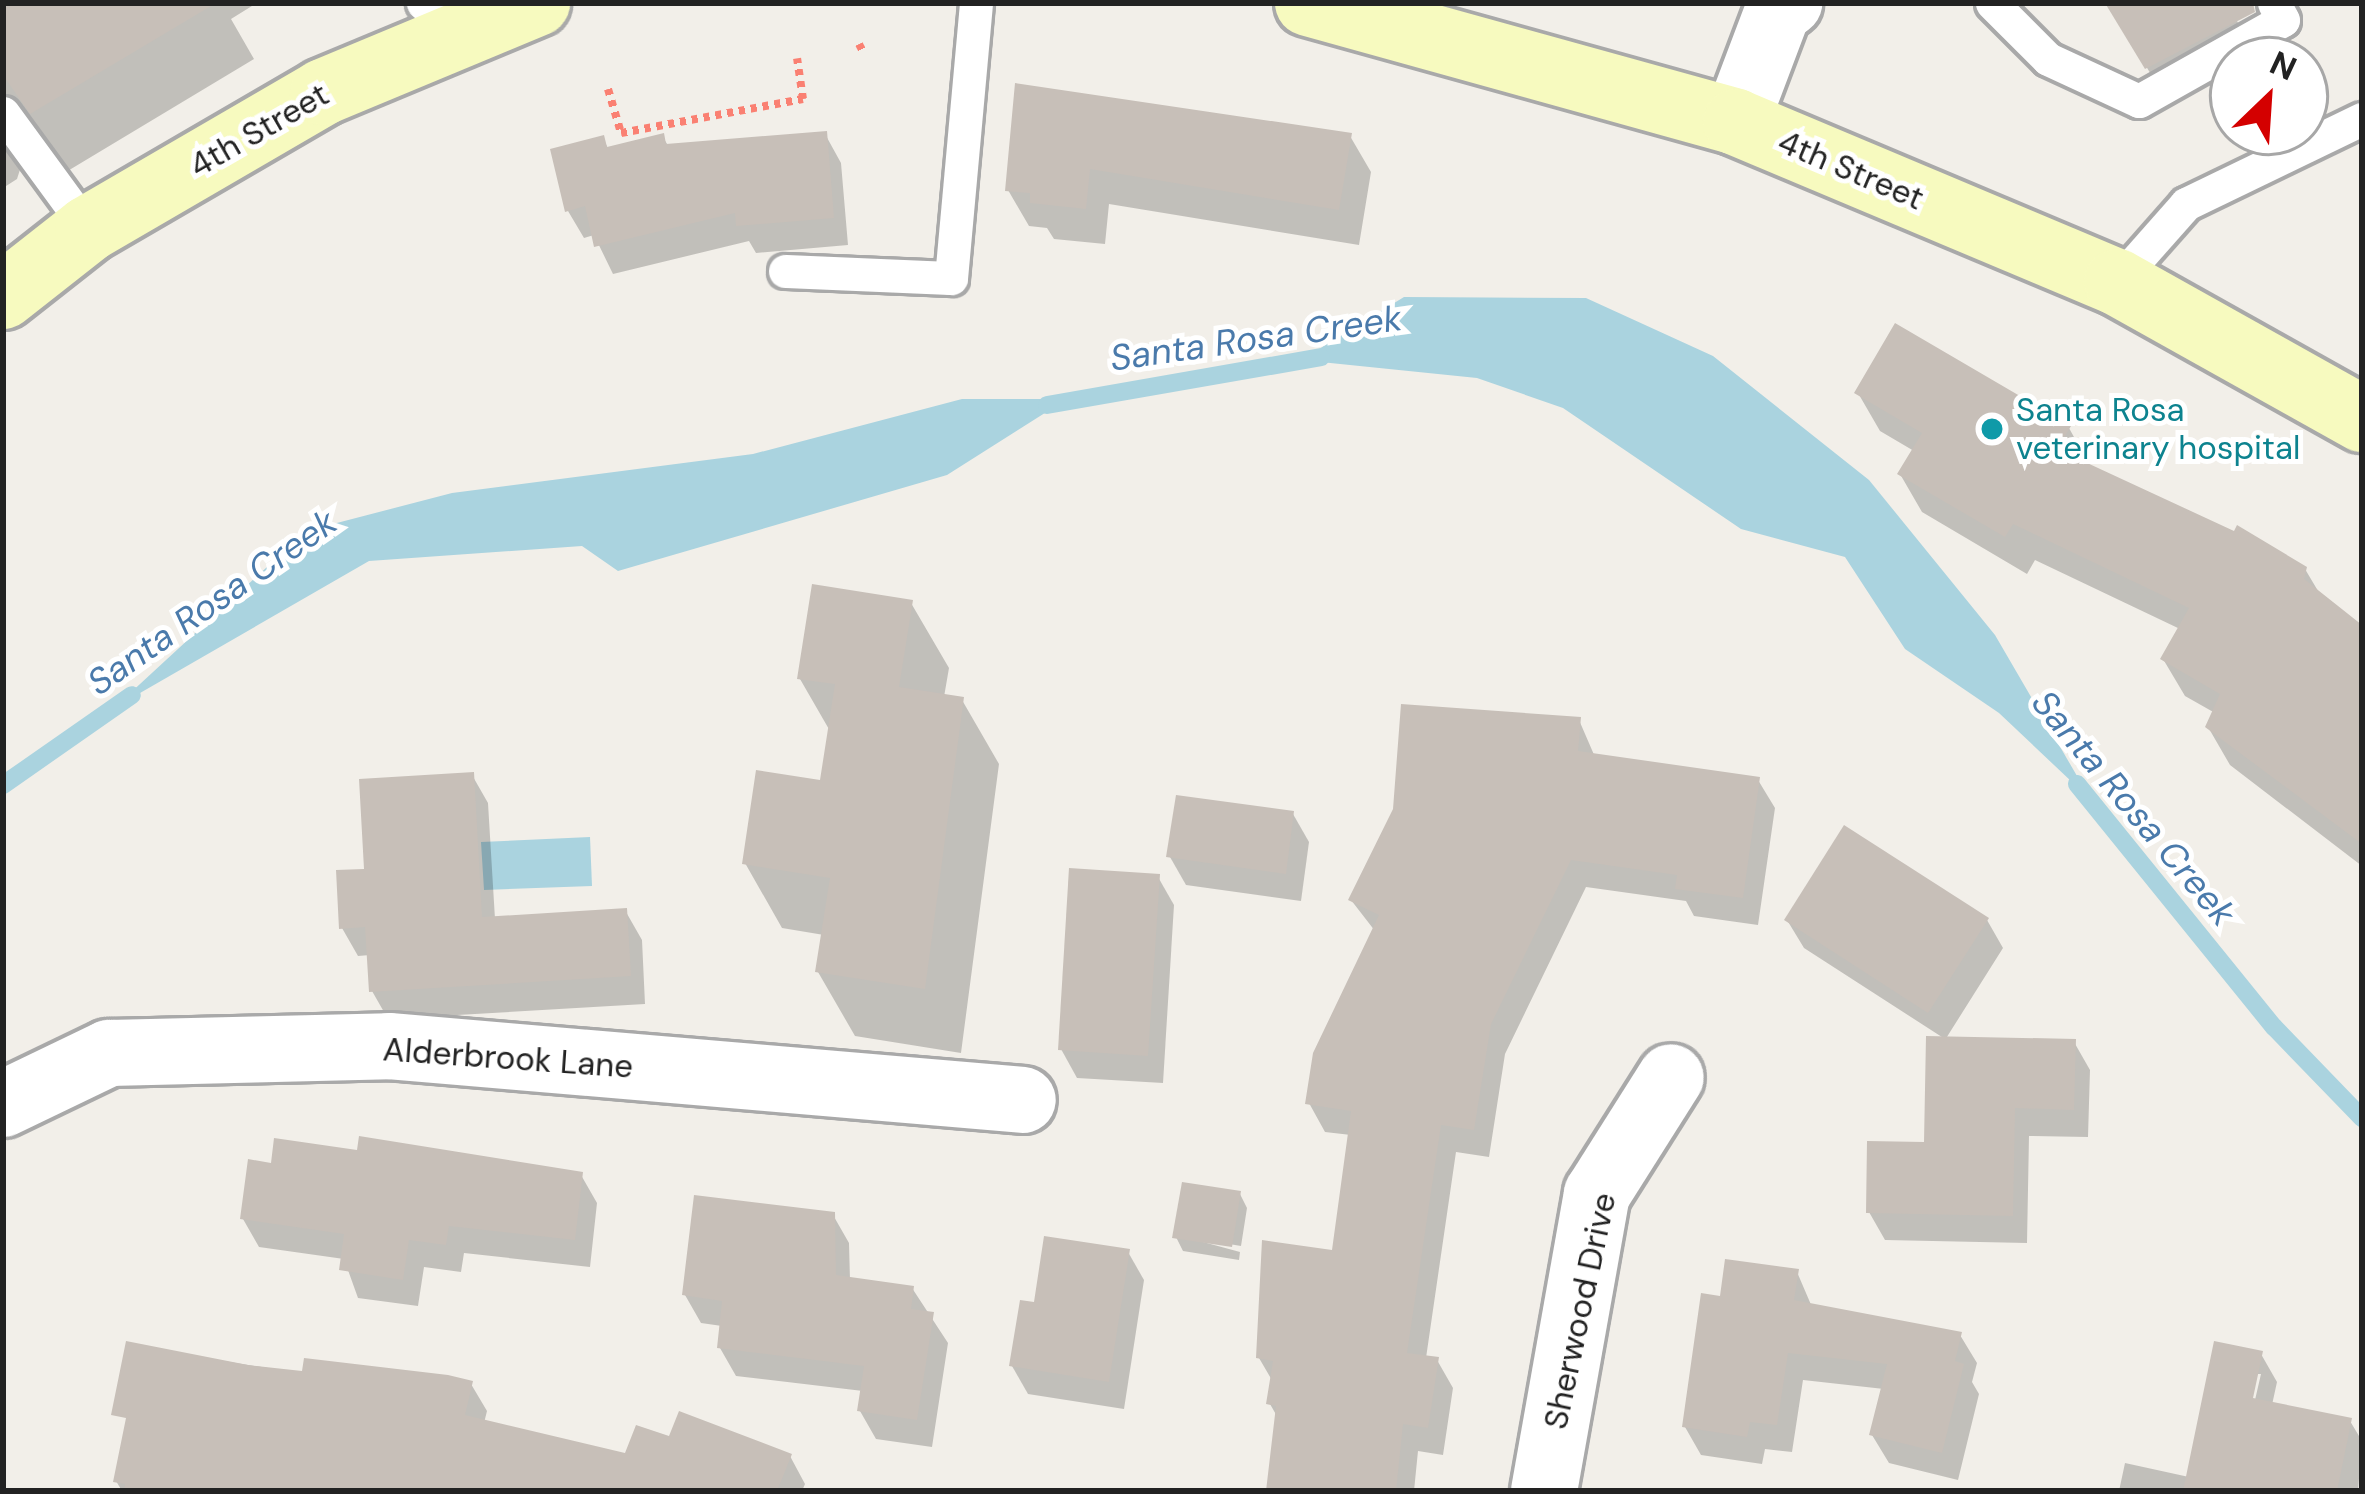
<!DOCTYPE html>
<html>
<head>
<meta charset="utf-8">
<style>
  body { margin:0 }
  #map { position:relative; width:2365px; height:1494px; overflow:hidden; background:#f2efe9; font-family:"DM Sans",sans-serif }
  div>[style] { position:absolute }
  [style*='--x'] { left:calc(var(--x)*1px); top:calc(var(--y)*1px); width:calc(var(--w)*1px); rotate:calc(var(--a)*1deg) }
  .water>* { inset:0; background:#aad3df }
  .shadow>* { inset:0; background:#0003 }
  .stream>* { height:18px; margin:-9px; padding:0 9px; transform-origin:9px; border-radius:9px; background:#aad3df }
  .building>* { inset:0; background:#c7bfb8 }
  .path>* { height:8px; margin-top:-4px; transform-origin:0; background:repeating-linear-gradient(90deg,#fa8072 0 6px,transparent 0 12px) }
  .roads { filter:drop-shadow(3px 0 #a9a9a9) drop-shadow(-3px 0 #a9a9a9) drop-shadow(0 3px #a9a9a9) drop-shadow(0 -3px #a9a9a9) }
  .service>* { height:33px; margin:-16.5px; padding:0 16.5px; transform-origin:16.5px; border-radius:16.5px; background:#fff }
  .minor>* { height:66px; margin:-33px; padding:0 33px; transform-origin:33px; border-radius:33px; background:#fff }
  .secondary>* { height:66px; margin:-33px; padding:0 33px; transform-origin:33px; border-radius:33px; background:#f7fabf }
  .dots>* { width:33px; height:33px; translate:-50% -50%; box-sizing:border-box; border:6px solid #fff; border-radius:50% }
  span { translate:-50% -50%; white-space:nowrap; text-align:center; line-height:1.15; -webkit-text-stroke:10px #fff; paint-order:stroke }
  .street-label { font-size:33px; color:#222 }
  .culture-label { font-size:33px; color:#0d838f }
  .left { translate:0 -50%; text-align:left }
  .water-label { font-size:36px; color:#4a7aab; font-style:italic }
  .frame { position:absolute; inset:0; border:6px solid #222; pointer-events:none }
  .north { position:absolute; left:2209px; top:36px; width:120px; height:120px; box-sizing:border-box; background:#fff; border:3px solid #a7a7a7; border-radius:50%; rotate:25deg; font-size:33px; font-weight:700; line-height:48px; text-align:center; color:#222 }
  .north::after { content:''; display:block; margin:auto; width:42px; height:54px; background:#d40000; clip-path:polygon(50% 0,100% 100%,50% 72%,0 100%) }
</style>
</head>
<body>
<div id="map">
  <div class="water">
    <div style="clip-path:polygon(1404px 297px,1586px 298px,1713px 356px,1869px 480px,1995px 635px,2091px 800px,1999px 713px,1905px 649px,1845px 557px,1741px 529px,1563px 408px,1477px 378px,1301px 360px)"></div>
    <div style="clip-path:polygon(962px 399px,1067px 399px,947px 475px,618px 571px,582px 546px,369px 561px,114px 708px,306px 531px,452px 493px,753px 454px)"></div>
    <div style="clip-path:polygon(590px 837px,592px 886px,484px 890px,481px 842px)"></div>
  </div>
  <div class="shadow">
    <div style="clip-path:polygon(3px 3px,257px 3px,231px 19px,254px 59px,66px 172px,25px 154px,17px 179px,3px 188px)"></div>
    <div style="clip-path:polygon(2108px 3px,2226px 3px,2254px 49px,2164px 96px)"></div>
    <div style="clip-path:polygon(1018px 86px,1350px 136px,1371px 172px,1359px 245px,1109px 204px,1105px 244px,1054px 239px,1047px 228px,1029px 226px,1008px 190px)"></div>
    <div style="clip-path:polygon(825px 134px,841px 163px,848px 245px,756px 253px,749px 241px,613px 274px,594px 235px,584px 238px,568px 211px,603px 139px,609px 150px,662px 136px,669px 147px)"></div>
    <div style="clip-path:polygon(1858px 393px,2069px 428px,2090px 466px,2305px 569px,2321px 596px,2362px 629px,2362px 866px,2230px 765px,2208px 727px,2215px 713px,2185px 696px,2163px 659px,2180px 629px,2035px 560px,2027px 574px,1922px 512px,1900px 474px,1914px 451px,1880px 431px)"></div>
    <div style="clip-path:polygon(911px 603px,949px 668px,944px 697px,962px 700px,999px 764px,961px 1053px,855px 1036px,818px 972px,824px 935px,782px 928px,745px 863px,822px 783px,830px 731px,800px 679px)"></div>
    <div style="clip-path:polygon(1579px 720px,1595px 757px,1758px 780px,1775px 808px,1758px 925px,1694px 916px,1686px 901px,1586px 887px,1505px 1054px,1489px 1157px,1456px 1152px,1426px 1358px,1437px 1360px,1453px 1388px,1443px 1455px,1418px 1451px,1414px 1491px,1272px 1491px,1278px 1418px,1270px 1404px,1273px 1382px,1259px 1358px,1334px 1253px,1351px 1135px,1325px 1132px,1309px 1103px,1375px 931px,1351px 900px)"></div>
    <div style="clip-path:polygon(472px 775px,488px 803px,495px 919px,626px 912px,642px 940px,645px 1004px,388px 1019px,372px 991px,370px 955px,358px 956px,342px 928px)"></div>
    <div style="clip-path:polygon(1293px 814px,1309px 842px,1301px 901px,1186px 885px,1170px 857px)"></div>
    <div style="clip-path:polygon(1158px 877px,1174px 905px,1163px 1083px,1077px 1078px,1061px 1049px)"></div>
    <div style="clip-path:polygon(1787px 920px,1987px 920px,2003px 948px,1945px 1040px,2074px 1042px,2090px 1070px,2088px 1137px,2029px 1136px,2027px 1243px,1885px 1240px,1869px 1212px,1927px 1145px,1945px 1039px,1804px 948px)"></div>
    <div style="clip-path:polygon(581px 1175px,597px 1203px,590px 1267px,464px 1253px,461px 1272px,424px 1267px,418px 1306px,358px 1298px,344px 1259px,259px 1247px,243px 1219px)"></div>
    <div style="clip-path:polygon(1240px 1194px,1247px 1208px,1241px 1246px,1181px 1236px,1240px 1252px,1239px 1260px,1183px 1251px,1176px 1237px)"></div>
    <div style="clip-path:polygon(833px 1215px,849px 1243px,850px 1280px,912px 1288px,948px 1343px,932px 1447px,876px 1439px,860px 1411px,863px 1391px,736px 1376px,720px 1348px,722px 1326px,701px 1323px,685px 1295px)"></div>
    <div style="clip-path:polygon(1128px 1252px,1144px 1280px,1124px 1409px,1028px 1394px,1012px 1366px,1036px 1305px)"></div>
    <div style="clip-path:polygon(1797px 1272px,1812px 1307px,1960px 1335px,1977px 1363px,1972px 1382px,1979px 1394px,1958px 1480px,1889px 1463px,1872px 1435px,1884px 1389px,1803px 1380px,1792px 1452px,1765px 1449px,1762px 1464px,1701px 1455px,1685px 1427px,1723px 1300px)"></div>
    <div style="clip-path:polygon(161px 1351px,305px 1374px,471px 1384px,487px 1411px,484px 1423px,627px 1457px,671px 1440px,790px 1456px,805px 1484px,802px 1491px,122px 1491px,116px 1481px)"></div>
    <div style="clip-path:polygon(evenodd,2261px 1354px,2277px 1382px,2272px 1405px,2350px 1421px,2362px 1441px,2358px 1491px,2119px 1491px,2125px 1463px,2189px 1477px,2261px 1354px,2255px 1374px,2261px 1374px,2252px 1413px,2246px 1412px,2255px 1374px)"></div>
  </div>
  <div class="stream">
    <div style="--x:1047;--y:405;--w:278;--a:-9.9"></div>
    <div style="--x:2077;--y:784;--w:313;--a:51"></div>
    <div style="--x:2274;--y:1027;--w:127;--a:46"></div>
    <div style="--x:3;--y:785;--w:157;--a:-34.9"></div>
  </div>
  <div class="building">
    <div style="clip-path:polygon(3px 3px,216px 3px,30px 114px,3px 75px)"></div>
    <div style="clip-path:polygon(2105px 3px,2253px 3px,2255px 12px,2145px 69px)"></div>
    <div style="clip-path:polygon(1015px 83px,1352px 133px,1339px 210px,1090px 169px,1086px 209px,1030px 203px,1030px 193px,1005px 191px)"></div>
    <div style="clip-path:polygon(827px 131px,834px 218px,736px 226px,735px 213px,594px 247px,585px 206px,565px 212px,550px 149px,604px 135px,607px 147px,664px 133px,666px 144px)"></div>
    <div style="clip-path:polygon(1895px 323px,2071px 426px,2057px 449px,2234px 531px,2237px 525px,2307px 567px,2304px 579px,2362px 625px,2362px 844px,2205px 727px,2220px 694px,2160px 659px,2189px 608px,2013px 524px,2005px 537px,1897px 474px,1922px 433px,1854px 393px)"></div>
    <div style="clip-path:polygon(812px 584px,913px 600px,899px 687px,964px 697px,925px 989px,815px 972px,830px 878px,742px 864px,756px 770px,820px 780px,835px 684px,797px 679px)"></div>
    <div style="clip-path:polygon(1401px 704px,1581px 717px,1578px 751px,1760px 777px,1743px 898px,1675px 889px,1677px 875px,1571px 860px,1491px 1024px,1474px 1130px,1441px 1125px,1407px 1353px,1439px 1357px,1428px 1428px,1403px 1424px,1396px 1491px,1266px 1491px,1276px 1406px,1266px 1404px,1273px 1361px,1256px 1358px,1262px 1240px,1332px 1250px,1351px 1111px,1305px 1104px,1313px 1053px,1379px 915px,1348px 900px,1393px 809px)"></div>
    <div style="clip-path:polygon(474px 772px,482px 917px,627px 908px,631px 976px,369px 992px,365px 927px,339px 929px,336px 870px,364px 869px,359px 779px)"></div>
    <div style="clip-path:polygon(1176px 795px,1294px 811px,1286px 874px,1166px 857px)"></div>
    <div style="clip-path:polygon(1844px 825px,1989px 918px,1928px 1013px,1784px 920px)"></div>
    <div style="clip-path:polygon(1069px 868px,1160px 874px,1148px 1056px,1058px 1050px)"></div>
    <div style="clip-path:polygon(1926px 1036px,2076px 1039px,2074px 1110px,2015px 1108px,2013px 1216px,1866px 1213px,1867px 1141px,1924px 1142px)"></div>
    <div style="clip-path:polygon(359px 1136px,583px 1172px,575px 1240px,449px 1226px,446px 1245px,409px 1240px,403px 1280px,339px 1270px,344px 1234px,240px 1219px,248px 1159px,271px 1163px,274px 1138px,357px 1150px)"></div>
    <div style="clip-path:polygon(1182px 1182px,1241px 1191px,1232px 1247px,1172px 1238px)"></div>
    <div style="clip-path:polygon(694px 1195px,835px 1212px,836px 1275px,914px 1286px,911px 1309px,934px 1312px,917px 1420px,857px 1411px,864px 1366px,717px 1348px,722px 1301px,682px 1295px)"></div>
    <div style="clip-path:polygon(1044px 1236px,1130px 1249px,1109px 1382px,1009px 1366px,1020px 1300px,1034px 1302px)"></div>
    <div style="clip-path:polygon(1725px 1259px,1799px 1269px,1794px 1300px,1962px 1332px,1955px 1361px,1964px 1364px,1942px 1453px,1869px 1435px,1887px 1364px,1788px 1353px,1777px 1425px,1750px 1422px,1747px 1437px,1682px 1427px,1701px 1293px,1720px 1296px)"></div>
    <div style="clip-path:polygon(126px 1341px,248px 1365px,302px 1371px,304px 1358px,448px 1375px,473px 1381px,465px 1415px,625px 1453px,636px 1425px,669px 1436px,679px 1411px,792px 1454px,777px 1491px,124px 1491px,125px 1484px,113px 1482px,126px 1418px,111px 1415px)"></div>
    <div style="clip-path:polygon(2214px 1341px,2263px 1351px,2253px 1398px,2352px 1418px,2337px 1491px,2183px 1491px)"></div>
  </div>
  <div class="path">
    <div style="--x:859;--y:44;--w:11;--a:63"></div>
    <div style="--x:608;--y:89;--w:46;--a:73.5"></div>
    <div style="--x:621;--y:133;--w:185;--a:-10.6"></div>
    <div style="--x:803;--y:99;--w:41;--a:-98.3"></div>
  </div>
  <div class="roads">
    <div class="service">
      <div style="--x:423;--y:3;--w:45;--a:41.4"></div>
      <div style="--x:1992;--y:3;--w:79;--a:45"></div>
      <div style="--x:2048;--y:59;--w:100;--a:24.8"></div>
      <div style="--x:2139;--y:101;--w:165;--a:-29.4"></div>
      <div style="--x:2283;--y:20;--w:19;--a:-118"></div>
      <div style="--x:3;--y:113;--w:144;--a:53.8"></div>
      <div style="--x:785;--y:271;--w:166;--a:2.4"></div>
      <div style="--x:951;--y:278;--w:276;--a:-84.8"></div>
      <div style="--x:2117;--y:282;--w:104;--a:-48.5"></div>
      <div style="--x:2186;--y:204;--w:195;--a:-25.8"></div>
    </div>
    <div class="minor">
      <div style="--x:1736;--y:122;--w:119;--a:-69.3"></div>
      <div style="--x:1778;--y:11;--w:14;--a:-36"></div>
      <div style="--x:3;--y:1104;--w:118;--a:-25.7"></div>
      <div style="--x:109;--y:1053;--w:280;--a:-1.4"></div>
      <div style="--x:389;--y:1046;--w:636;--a:4.87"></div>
      <div style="--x:1544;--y:1491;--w:302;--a:-79.9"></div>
      <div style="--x:1597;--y:1194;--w:138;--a:-57.7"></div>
    </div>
    <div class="secondary">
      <div style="--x:1308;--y:3;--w:444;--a:15.5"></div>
      <div style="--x:1736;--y:122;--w:413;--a:22.8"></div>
      <div style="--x:2117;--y:282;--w:281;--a:29.2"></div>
      <div style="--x:3;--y:296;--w:108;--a:-38.2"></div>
      <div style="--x:88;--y:229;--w:272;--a:-30.2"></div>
      <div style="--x:323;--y:92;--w:232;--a:-22.6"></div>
    </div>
  </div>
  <div class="dots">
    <div style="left:1992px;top:429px;background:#0f9aa8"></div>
  </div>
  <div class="street-label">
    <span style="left:259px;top:130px;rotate:-30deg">4th Street</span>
    <span style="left:1851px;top:170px;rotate:23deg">4th Street</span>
    <span style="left:508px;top:1058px;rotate:4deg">Alderbrook Lane</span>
    <span style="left:1580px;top:1311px;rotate:-78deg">Sherwood Drive</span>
  </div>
  <div class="culture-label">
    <span class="left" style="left:2016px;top:429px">Santa Rosa<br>veterinary hospital</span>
  </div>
  <div class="water-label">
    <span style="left:1256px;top:338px;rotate:-8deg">Santa Rosa Creek</span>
    <span style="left:212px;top:602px;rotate:-35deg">Santa Rosa Creek</span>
    <span style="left:2134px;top:808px;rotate:50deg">Santa Rosa Creek</span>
  </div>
  <div class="frame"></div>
  <div class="north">N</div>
</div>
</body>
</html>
